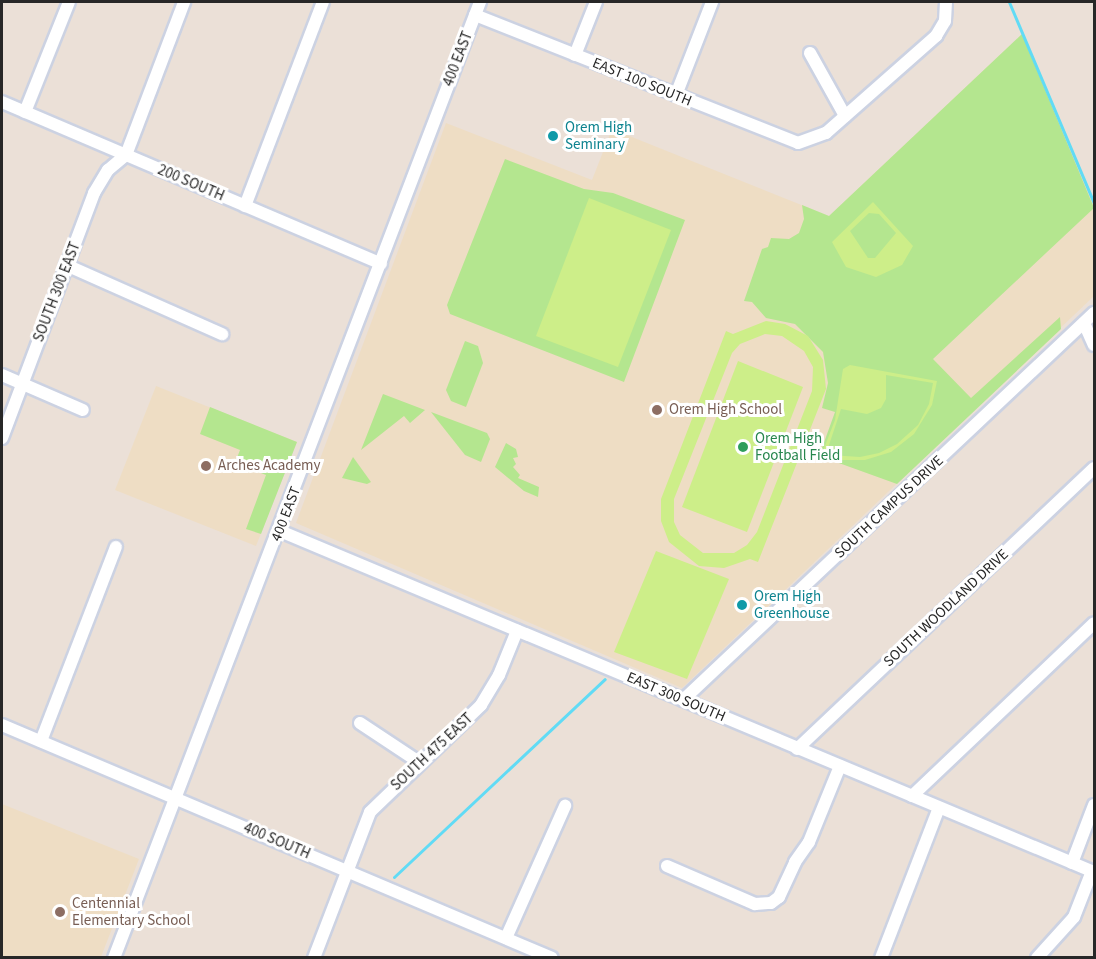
<!DOCTYPE html>
<html>
<head>
<meta charset="utf-8">
<style>
  body { margin:0 }
  #map { position:relative; width:1096px; height:959px; overflow:hidden; background:#ebe0d7; font-family:"Source Sans 3",sans-serif }
  div>[style] { position:absolute }
  [style*='--x'] { left:calc(var(--x)*1px); top:calc(var(--y)*1px); width:calc(var(--w)*1px); rotate:calc(var(--a)*1deg) }
  .education>* { inset:0; background:#eeddc4 }
  .green>* { inset:0; background:#b4e68f }
  .pitch>* { inset:0; background:#cdee89 }
  .stream>* { height:3px; margin:-1.5px; padding:0 1.5px; transform-origin:1.5px; border-radius:1.5px; background:#61dbf5 }
  .roads { filter:drop-shadow(2px 0 #ccd2e2) drop-shadow(-2px 0 #ccd2e2) drop-shadow(0 2px #ccd2e2) drop-shadow(0 -2px #ccd2e2) }
  .minor>* { height:12px; margin:-6px; padding:0 6px; transform-origin:6px; border-radius:6px; background:#fff }
  .dots>* { width:16px; height:16px; translate:-50% -50%; box-sizing:border-box; border:3px solid #fff; border-radius:50% }
  span { translate:-50% -50%; white-space:nowrap; text-align:center; line-height:1.15; -webkit-text-stroke:6px #fff; paint-order:stroke }
  .street-label { font-size:15px; color:#272727 }
  .culture-label { font-size:15px; color:#0d838f }
  .left { translate:0 -50%; text-align:left }
  .education-label { font-size:15px; color:#785e54 }
  .leisure-label { font-size:15px; color:#27864d }
  .frame { position:absolute; inset:0; border:3px solid #272727; pointer-events:none }
</style>
</head>
<body>
<div id="map">
  <div class="education">
    <div style="clip-path:polygon(1022px 34px,1094px 203px,1094px 296px,682px 688px,296px 523px,446px 123px,592px 180px,612px 129px,829px 216px)"></div>
    <div style="clip-path:polygon(156px 386px,297px 442px,256px 546px,115px 490px)"></div>
    <div style="clip-path:polygon(2px 804px,139px 859px,101px 957px,2px 957px)"></div>
  </div>
  <div class="green">
    <div style="clip-path:polygon(1022px 34px,1094px 208px,933px 359px,971px 398px,1060px 317px,1061px 329px,897px 484px,825px 458px,822px 448px,835px 412px,822px 408px,828px 383px,823px 352px,795px 324px,766px 318px,752px 302px,744px 301px,762px 249px,768px 247px,771px 238px,789px 239px,799px 233px,804px 219px,802px 205px,829px 216px)"></div>
    <div style="clip-path:polygon(505px 159px,584px 189px,613px 193px,685px 220px,624px 382px,450px 314px,447px 305px)"></div>
    <div style="clip-path:polygon(465px 341px,478px 346px,483px 363px,466px 407px,451px 401px,446px 390px)"></div>
    <div style="clip-path:polygon(383px 394px,425px 410px,410px 423px,404px 416px,361px 450px)"></div>
    <div style="clip-path:polygon(210px 407px,297px 442px,261px 534px,246px 529px,266px 475px,235px 463px,240px 450px,200px 434px)"></div>
    <div style="clip-path:polygon(431px 412px,487px 433px,490px 439px,481px 462px,465px 455px)"></div>
    <div style="clip-path:polygon(506px 443px,516px 449px,518px 457px,513px 458px,516px 464px,513px 467px,520px 475px,518px 478px,539px 487px,538px 497px,524px 491px,495px 467px)"></div>
    <div style="clip-path:polygon(353px 457px,371px 482px,367px 484px,342px 478px)"></div>
  </div>
  <div class="pitch">
    <div style="clip-path:polygon(589px 198px,671px 230px,618px 367px,536px 336px)"></div>
    <div style="clip-path:polygon(evenodd,873px 202px,913px 246px,902px 265px,876px 277px,846px 267px,832px 242px,873px 202px,869px 213px,879px 214px,896px 233px,875px 258px,868px 258px,850px 231px,869px 213px)"></div>
    <div style="clip-path:polygon(evenodd,766px 321px,785px 324px,808px 336px,823px 360px,826px 389px,758px 562px,750px 559px,724px 568px,699px 566px,669px 542px,661px 521px,661px 499px,726px 331px,733px 334px,766px 321px,765px 334px,782px 336px,804px 351px,813px 367px,812px 391px,757px 532px,747px 545px,734px 553px,703px 553px,680px 535px,674px 522px,674px 499px,732px 353px,740px 344px,765px 334px)"></div>
    <div style="clip-path:polygon(738px 361px,803px 387px,747px 532px,682px 507px)"></div>
    <div style="clip-path:polygon(evenodd,850px 365px,937px 381px,932px 405px,914px 434px,891px 452px,865px 460px,832px 460px,821px 456px,835px 420px,843px 369px,850px 365px,886px 375px,933px 383px,929px 404px,918px 425px,897px 444px,879px 453px,860px 457px,830px 455px,828px 448px,841px 409px,867px 414px,881px 408px,886px 399px,886px 375px)"></div>
    <div style="clip-path:polygon(656px 551px,729px 579px,687px 679px,614px 652px)"></div>
  </div>
  <div class="stream">
    <div style="--x:1009;--y:2;--w:218;--a:67.1"></div>
    <div style="--x:394;--y:877;--w:289;--a:-43.2"></div>
  </div>
  <div class="roads">
    <div class="minor">
      <div style="--x:475;--y:15;--w:347;--a:21.6"></div>
      <div style="--x:798;--y:143;--w:30;--a:-20"></div>
      <div style="--x:826;--y:133;--w:147;--a:-41.4"></div>
      <div style="--x:936;--y:36;--w:17;--a:-59"></div>
      <div style="--x:945;--y:21;--w:19;--a:-87"></div>
      <div style="--x:810;--y:53;--w:72;--a:60.9"></div>
      <div style="--x:575;--y:55;--w:57;--a:-68.4"></div>
      <div style="--x:676;--y:95;--w:100;--a:-68.8"></div>
      <div style="--x:2;--y:102;--w:412;--a:23.1"></div>
      <div style="--x:25;--y:112;--w:118;--a:-68.2"></div>
      <div style="--x:245;--y:206;--w:218;--a:-69.1"></div>
      <div style="--x:66;--y:265;--w:171;--a:23.9"></div>
      <div style="--x:1084;--y:323;--w:24;--a:66"></div>
      <div style="--x:2;--y:375;--w:88;--a:23.4"></div>
      <div style="--x:2;--y:438;--w:262;--a:-69.4"></div>
      <div style="--x:94;--y:193;--w:27;--a:-59"></div>
      <div style="--x:108;--y:170;--w:23;--a:-40"></div>
      <div style="--x:126;--y:155;--w:164;--a:-69.2"></div>
      <div style="--x:280;--y:531;--w:883;--a:22.73"></div>
      <div style="--x:683;--y:700;--w:565;--a:-43.28"></div>
      <div style="--x:360;--y:723;--w:71;--a:33.5"></div>
      <div style="--x:2;--y:725;--w:597;--a:22.96"></div>
      <div style="--x:41;--y:741;--w:208;--a:-68.9"></div>
      <div style="--x:797;--y:749;--w:409;--a:-43.4"></div>
      <div style="--x:912;--y:796;--w:251;--a:-43.5"></div>
      <div style="--x:1072;--y:863;--w:62;--a:-69.2"></div>
      <div style="--x:667;--y:866;--w:96;--a:23.4"></div>
      <div style="--x:755;--y:904;--w:16;--a:-4"></div>
      <div style="--x:771;--y:903;--w:10;--a:-37"></div>
      <div style="--x:779;--y:897;--w:38;--a:-65"></div>
      <div style="--x:795;--y:862;--w:24;--a:-55"></div>
      <div style="--x:809;--y:842;--w:82;--a:-67.8"></div>
      <div style="--x:506;--y:938;--w:145;--a:-65.9"></div>
      <div style="--x:114;--y:958;--w:1024;--a:-69.05"></div>
      <div style="--x:314;--y:958;--w:156;--a:-69"></div>
      <div style="--x:370;--y:812;--w:154;--a:-43.9"></div>
      <div style="--x:481;--y:705;--w:35;--a:-59"></div>
      <div style="--x:499;--y:675;--w:48;--a:-67.8"></div>
      <div style="--x:881;--y:958;--w:161;--a:-68.9"></div>
      <div style="--x:1037;--y:958;--w:55;--a:-47.9"></div>
      <div style="--x:1074;--y:917;--w:49;--a:-68.6"></div>
    </div>
  </div>
  <div class="dots">
    <div style="left:553px;top:136px;background:#0f9aa8"></div>
    <div style="left:657px;top:410px;background:#8d6e63"></div>
    <div style="left:743px;top:447px;background:#2e9e5b"></div>
    <div style="left:206px;top:466px;background:#8d6e63"></div>
    <div style="left:742px;top:605px;background:#0f9aa8"></div>
    <div style="left:60px;top:912px;background:#8d6e63"></div>
  </div>
  <div class="street-label">
    <span style="left:458px;top:59px;rotate:-69deg">400 EAST</span>
    <span style="left:642px;top:82px;rotate:22deg">EAST 100 SOUTH</span>
    <span style="left:191px;top:183px;rotate:23deg">200 SOUTH</span>
    <span style="left:57px;top:292px;rotate:-69deg">SOUTH 300 EAST</span>
    <span style="left:889px;top:507px;rotate:-43deg">SOUTH CAMPUS DRIVE</span>
    <span style="left:286px;top:514px;rotate:-69deg">400 EAST</span>
    <span style="left:946px;top:608px;rotate:-43deg">SOUTH WOODLAND DRIVE</span>
    <span style="left:676px;top:697px;rotate:23deg">EAST 300 SOUTH</span>
    <span style="left:432px;top:752px;rotate:-43deg">SOUTH 475 EAST</span>
    <span style="left:277px;top:841px;rotate:23deg">400 SOUTH</span>
  </div>
  <div class="culture-label">
    <span class="left" style="left:565px;top:136px">Orem High<br>Seminary</span>
    <span class="left" style="left:754px;top:605px">Orem High<br>Greenhouse</span>
  </div>
  <div class="education-label">
    <span class="left" style="left:669px;top:410px">Orem High School</span>
    <span class="left" style="left:218px;top:466px">Arches Academy</span>
    <span class="left" style="left:72px;top:912px">Centennial<br>Elementary School</span>
  </div>
  <div class="leisure-label">
    <span class="left" style="left:755px;top:447px">Orem High<br>Football Field</span>
  </div>
  <div class="frame"></div>
</div>
</body>
</html>
